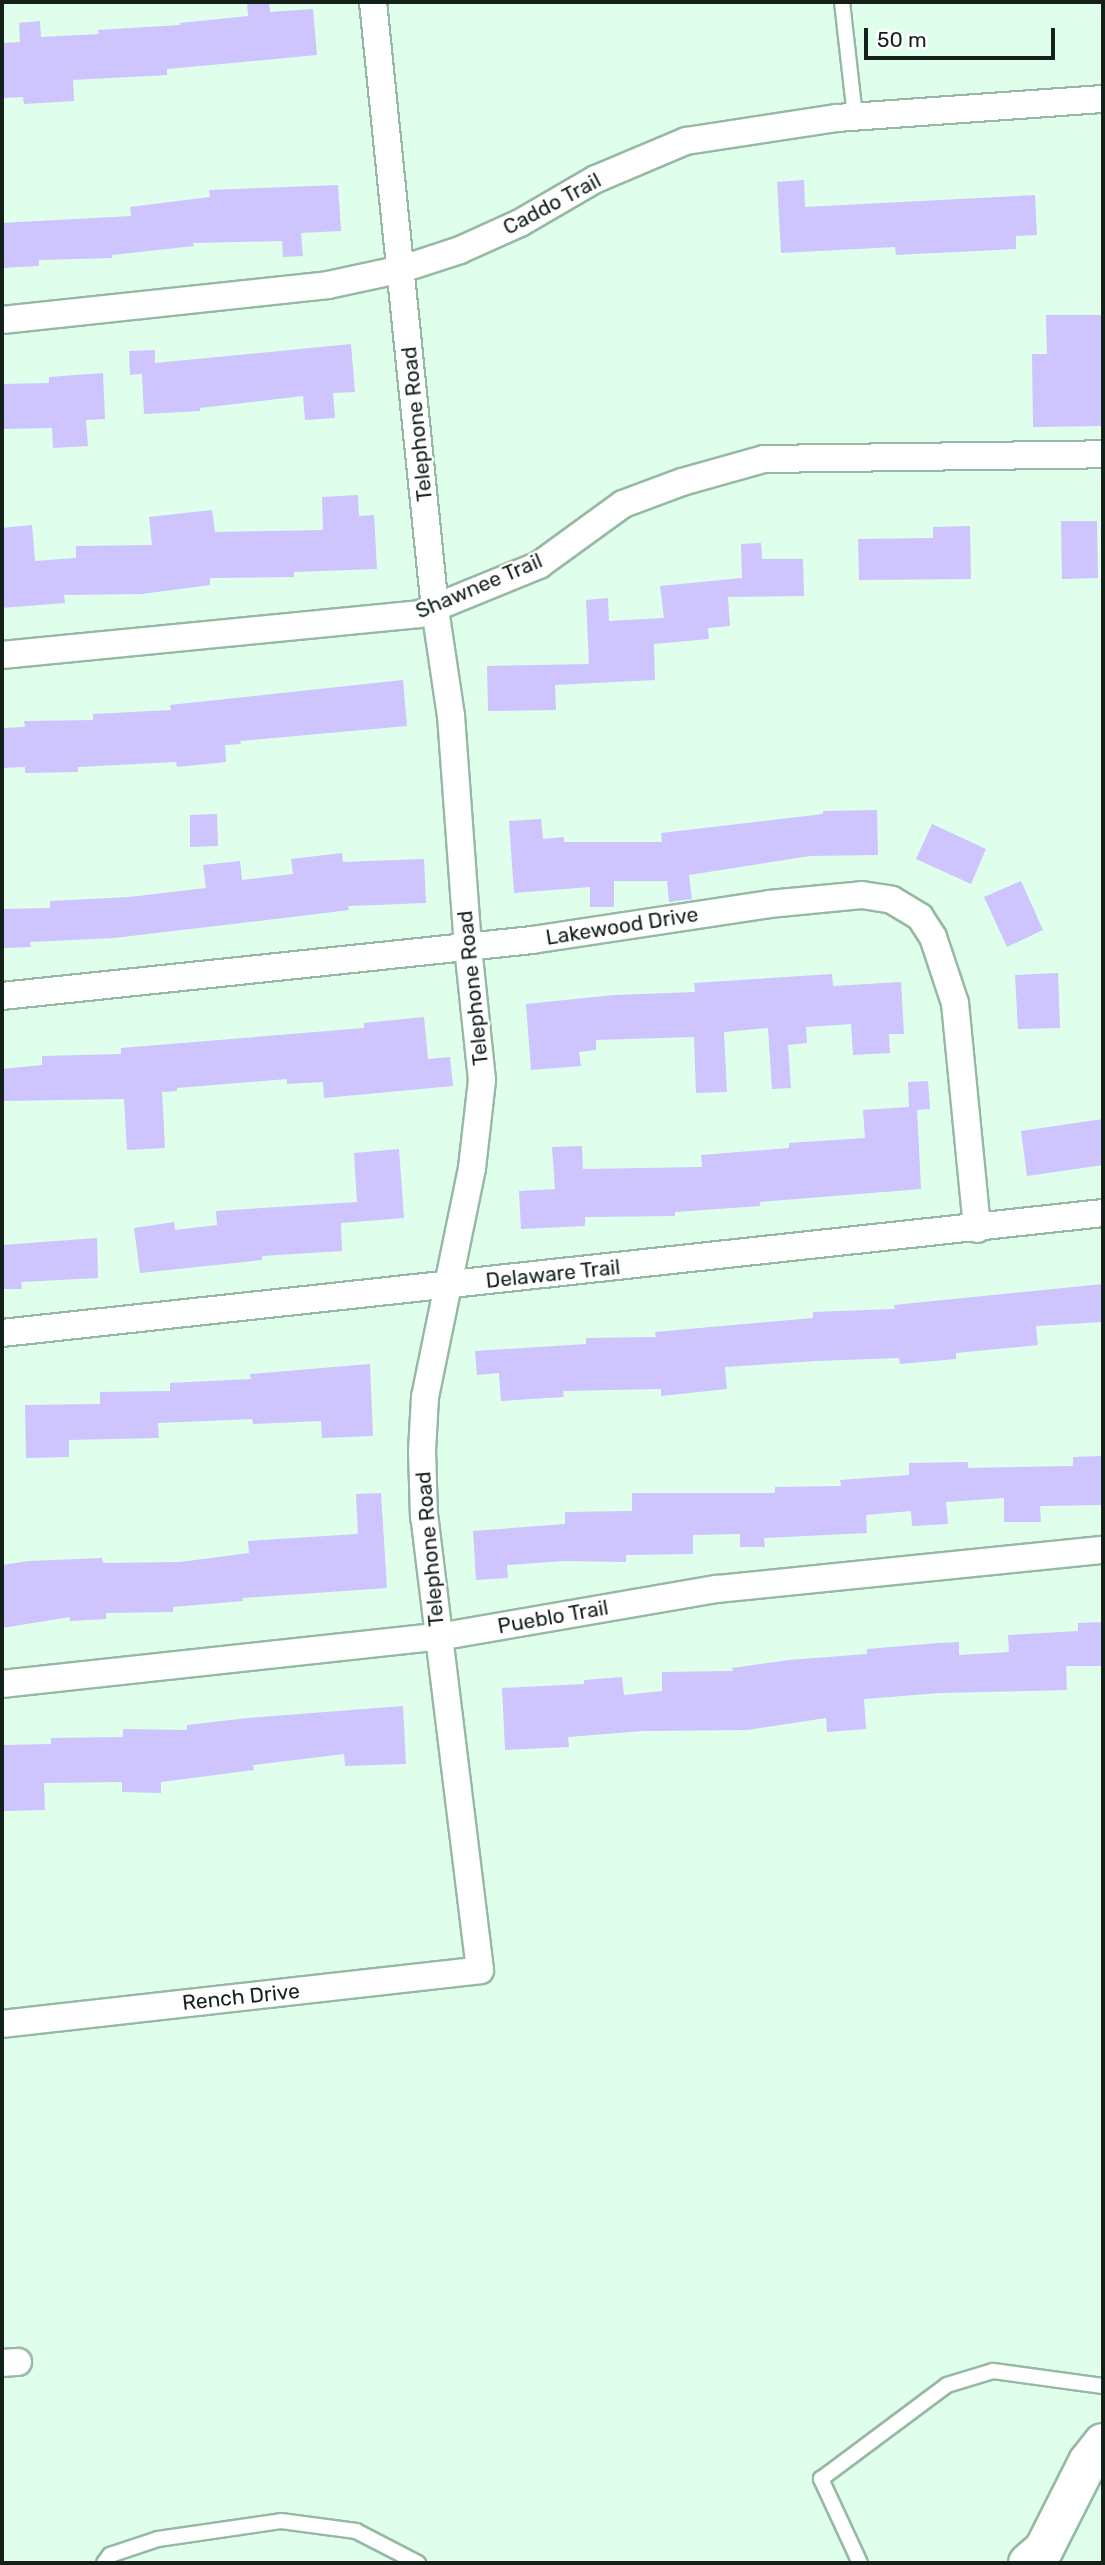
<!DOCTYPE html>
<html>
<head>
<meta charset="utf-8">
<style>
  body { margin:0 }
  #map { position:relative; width:1105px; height:2565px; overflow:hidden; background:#e0feec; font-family:Rubik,sans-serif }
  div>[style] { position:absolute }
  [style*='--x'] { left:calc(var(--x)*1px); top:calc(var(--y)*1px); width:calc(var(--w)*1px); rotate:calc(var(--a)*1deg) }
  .building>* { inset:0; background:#cec4fe }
  .roads { filter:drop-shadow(2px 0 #95b9a4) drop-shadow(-2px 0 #95b9a4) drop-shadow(0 2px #95b9a4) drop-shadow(0 -2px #95b9a4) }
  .lane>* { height:14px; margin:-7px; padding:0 7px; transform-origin:7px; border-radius:7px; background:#fff }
  .street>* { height:26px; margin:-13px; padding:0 13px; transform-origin:13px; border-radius:13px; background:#fff }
  .secondary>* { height:38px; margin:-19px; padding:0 19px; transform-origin:19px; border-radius:19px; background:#fff }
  span { translate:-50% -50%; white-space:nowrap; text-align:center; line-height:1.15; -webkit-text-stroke:5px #fff; paint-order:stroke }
  .street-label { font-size:21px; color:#13211a }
  .frame { position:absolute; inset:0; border:4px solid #13211a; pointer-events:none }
  .scale { position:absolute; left:864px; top:28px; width:191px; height:32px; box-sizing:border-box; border:4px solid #13211a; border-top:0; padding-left:9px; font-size:21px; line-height:24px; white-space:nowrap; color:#13211a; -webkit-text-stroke:5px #fff; paint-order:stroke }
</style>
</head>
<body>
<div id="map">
  <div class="building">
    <div style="clip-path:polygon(247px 2px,269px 2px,270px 12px,313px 9px,317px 55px,167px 69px,167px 75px,73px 80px,74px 101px,24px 104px,23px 97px,2px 98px,2px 43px,20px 42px,19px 23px,40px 21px,41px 37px,99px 34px,98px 30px,180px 25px,180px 23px,248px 16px)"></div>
    <div style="clip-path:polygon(804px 180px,805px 207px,1035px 195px,1037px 235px,1016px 236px,1016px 249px,896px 255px,895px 247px,781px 253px,777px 182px)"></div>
    <div style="clip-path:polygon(338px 185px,341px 231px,301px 233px,303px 256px,283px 257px,282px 241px,193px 243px,194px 246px,112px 255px,112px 258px,39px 260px,39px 266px,2px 268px,2px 223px,131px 216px,130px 207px,210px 197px,209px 190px)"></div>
    <div style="clip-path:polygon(1046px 315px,1103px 315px,1103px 426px,1033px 427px,1032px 354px,1047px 354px)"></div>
    <div style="clip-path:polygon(351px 344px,355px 392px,333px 393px,335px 418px,305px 420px,303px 396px,200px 408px,200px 411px,144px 414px,142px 374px,130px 375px,129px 351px,155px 350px,155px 363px)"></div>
    <div style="clip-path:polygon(103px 373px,105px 419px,86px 420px,88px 446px,53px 448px,52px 428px,2px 429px,2px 384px,49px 383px,49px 377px)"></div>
    <div style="clip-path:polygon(358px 495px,359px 516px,374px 515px,377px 569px,294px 572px,294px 577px,210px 578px,210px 585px,142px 594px,64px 595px,65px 603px,2px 608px,2px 528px,32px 525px,35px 561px,76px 558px,76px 546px,152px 545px,149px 517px,212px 510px,215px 532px,323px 530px,322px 497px)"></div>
    <div style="clip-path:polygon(1061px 521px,1097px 521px,1098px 578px,1062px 579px)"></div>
    <div style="clip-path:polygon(970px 526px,971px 579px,859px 580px,858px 539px,933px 538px,933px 527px)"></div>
    <div style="clip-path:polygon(761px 543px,762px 559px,803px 559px,804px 596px,728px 597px,730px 626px,708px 628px,709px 639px,654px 644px,655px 680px,555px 685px,556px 710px,488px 711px,487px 666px,589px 664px,586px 600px,608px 598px,609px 621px,664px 618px,660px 586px,742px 578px,741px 544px)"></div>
    <div style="clip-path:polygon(403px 680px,407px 726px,240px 741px,241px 744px,225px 745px,226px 762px,177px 767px,176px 762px,78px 767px,78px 772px,25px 773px,25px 767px,2px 768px,2px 728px,25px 727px,24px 721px,93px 720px,93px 714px,171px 710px,170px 705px)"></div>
    <div style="clip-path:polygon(877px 810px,878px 855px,810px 856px,689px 875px,692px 899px,669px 902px,667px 881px,614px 881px,614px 907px,590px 907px,590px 887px,514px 893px,509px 821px,541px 819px,543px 839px,564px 837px,564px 842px,662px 842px,661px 833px,823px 814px,823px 811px)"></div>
    <div style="clip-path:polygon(217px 814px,218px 846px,190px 847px,190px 815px)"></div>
    <div style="clip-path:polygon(932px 824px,986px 849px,971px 884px,916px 859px)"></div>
    <div style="clip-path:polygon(342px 853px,343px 862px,424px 859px,426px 903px,348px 906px,349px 910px,284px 918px,114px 938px,30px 942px,31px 947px,2px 948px,2px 909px,50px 908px,50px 901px,129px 897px,206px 888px,203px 865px,240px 861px,242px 880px,293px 874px,291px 859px)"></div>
    <div style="clip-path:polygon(1021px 881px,1043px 930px,1007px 947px,984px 897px)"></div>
    <div style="clip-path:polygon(1058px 973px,1060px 1028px,1018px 1029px,1015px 975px)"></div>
    <div style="clip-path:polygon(832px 974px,833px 986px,901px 982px,904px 1034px,889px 1034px,890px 1053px,853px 1055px,851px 1024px,806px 1027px,807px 1043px,788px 1045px,791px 1088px,772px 1089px,768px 1028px,724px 1032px,727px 1092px,696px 1093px,694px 1037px,596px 1040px,596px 1050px,579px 1052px,581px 1066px,531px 1070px,526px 1004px,614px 995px,695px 992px,694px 983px)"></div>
    <div style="clip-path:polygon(424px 1017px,428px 1059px,450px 1057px,453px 1086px,324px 1098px,323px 1082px,287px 1084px,287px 1079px,177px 1088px,177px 1091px,162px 1092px,165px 1148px,127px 1150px,124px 1099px,2px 1101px,2px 1069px,42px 1065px,42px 1056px,121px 1054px,121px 1048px,364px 1028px,364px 1023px)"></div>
    <div style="clip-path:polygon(928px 1081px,930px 1109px,917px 1110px,921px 1189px,760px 1202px,760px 1206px,675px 1212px,675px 1216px,585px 1217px,585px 1226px,521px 1229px,519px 1191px,555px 1189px,552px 1147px,582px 1146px,583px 1169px,702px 1167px,701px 1155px,789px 1148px,789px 1143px,865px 1138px,863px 1110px,909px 1107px,908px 1082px)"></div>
    <div style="clip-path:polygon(1103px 1119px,1103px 1165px,1027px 1176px,1021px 1131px)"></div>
    <div style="clip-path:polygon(399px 1149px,404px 1218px,341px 1223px,342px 1251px,262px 1256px,262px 1260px,140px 1273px,134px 1228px,174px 1222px,175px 1230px,217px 1225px,216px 1211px,357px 1202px,354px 1153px)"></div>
    <div style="clip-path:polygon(97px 1238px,98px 1278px,21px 1282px,22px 1289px,2px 1289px,2px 1245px)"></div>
    <div style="clip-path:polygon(1103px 1284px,1103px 1322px,1036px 1326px,1038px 1345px,956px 1353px,956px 1359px,900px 1364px,899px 1358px,816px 1361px,725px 1367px,727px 1389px,661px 1396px,661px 1389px,563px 1391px,564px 1397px,501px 1401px,499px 1373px,477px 1375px,475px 1351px,586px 1344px,586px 1338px,656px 1337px,655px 1332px,813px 1318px,813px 1312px,895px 1309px,894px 1305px)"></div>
    <div style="clip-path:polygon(370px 1364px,373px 1436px,322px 1438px,321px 1421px,253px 1424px,252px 1419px,158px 1423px,159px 1438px,69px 1440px,69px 1457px,26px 1458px,25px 1405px,100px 1404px,100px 1392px,170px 1391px,170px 1383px,251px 1379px,250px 1374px)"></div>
    <div style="clip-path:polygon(1103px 1456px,1103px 1505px,1040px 1506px,1041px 1522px,1004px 1522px,1004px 1498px,946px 1502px,948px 1524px,912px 1526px,911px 1511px,866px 1515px,867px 1533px,764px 1538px,765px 1547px,740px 1547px,740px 1534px,693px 1535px,693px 1554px,626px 1555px,626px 1562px,565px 1561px,507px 1565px,508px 1578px,476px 1580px,473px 1531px,565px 1524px,565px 1512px,632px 1511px,632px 1493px,775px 1493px,775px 1487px,841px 1486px,840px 1480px,909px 1475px,909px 1463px,968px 1462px,968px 1468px,1073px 1466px,1073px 1457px)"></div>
    <div style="clip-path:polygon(381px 1493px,387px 1588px,242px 1598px,243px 1601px,173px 1607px,173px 1612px,106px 1613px,106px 1619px,70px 1621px,70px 1617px,2px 1628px,2px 1565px,29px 1561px,102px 1558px,103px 1563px,180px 1562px,249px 1553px,248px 1541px,358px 1534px,356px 1494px)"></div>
    <div style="clip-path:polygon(1103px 1622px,1103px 1666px,1066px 1666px,1067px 1690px,940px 1693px,864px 1699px,866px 1729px,827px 1732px,826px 1718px,747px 1730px,643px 1731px,568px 1737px,569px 1747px,505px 1750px,502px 1688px,584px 1684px,584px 1680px,622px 1677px,624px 1695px,662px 1691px,662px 1672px,733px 1671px,732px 1668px,789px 1660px,867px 1654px,867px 1649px,939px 1643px,959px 1642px,959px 1655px,1009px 1652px,1008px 1635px,1078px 1631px,1078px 1623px)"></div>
    <div style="clip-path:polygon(403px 1706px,406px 1764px,345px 1766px,344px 1754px,253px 1765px,254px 1770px,161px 1782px,161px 1793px,122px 1792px,122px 1782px,44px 1783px,45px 1810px,2px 1811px,2px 1745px,51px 1744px,51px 1738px,123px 1737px,123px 1729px,187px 1730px,187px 1725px,248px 1718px)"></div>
  </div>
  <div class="roads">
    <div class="lane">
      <div style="--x:842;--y:2;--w:115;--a:83.5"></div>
      <div style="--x:104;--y:2563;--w:10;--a:-53"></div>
      <div style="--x:110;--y:2555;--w:51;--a:-18.4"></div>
      <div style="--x:158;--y:2539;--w:124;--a:-8.3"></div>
      <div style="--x:281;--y:2521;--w:76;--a:7.6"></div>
      <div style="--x:356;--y:2531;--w:70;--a:27.3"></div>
      <div style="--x:860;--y:2563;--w:93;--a:-114.9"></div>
      <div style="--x:821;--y:2479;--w:157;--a:-36.7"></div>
      <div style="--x:947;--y:2385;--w:48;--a:-16.9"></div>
      <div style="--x:993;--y:2371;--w:111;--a:7.8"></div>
    </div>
    <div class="street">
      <div style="--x:2;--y:320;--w:328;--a:-6.1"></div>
      <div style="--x:328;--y:285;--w:76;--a:-12.2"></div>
      <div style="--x:402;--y:269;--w:61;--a:-18.1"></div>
      <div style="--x:460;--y:250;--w:66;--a:-24.2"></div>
      <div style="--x:520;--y:223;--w:88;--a:-30.1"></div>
      <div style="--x:596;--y:179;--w:98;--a:-22.9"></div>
      <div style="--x:686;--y:141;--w:153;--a:-8.7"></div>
      <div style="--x:837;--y:118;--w:267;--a:-4.1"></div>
      <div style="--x:2;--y:655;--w:419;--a:-5.6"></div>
      <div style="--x:419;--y:614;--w:130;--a:-22.2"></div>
      <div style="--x:539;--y:565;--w:104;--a:-36"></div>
      <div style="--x:623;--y:504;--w:63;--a:-20.4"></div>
      <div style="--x:682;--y:482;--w:85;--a:-15.7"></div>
      <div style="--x:764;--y:459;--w:339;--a:-0.8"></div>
      <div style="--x:2;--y:996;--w:533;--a:-6.03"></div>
      <div style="--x:532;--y:940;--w:240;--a:-8.6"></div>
      <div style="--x:769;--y:904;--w:93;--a:-5.5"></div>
      <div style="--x:862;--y:895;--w:30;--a:9"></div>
      <div style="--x:892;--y:900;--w:33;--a:31"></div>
      <div style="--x:920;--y:917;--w:24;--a:57"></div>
      <div style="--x:933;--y:937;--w:70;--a:71.6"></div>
      <div style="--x:955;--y:1003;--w:227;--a:84.4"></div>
      <div style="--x:2;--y:1333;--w:1108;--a:-6.22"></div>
      <div style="--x:2;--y:1684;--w:439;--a:-6.2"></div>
      <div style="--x:438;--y:1637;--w:283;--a:-9.8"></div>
      <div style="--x:717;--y:1589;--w:388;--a:-5.8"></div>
      <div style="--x:2;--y:2024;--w:481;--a:-6.4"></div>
      <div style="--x:480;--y:1970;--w:456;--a:-97"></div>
      <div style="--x:424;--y:1517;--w:66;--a:-91.7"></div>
      <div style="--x:422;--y:1451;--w:54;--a:-86.8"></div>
      <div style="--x:425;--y:1397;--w:234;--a:-78.4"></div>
      <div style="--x:472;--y:1168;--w:89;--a:-83.5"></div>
      <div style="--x:482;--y:1080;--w:134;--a:-96"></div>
      <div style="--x:468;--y:947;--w:232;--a:-94.2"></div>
      <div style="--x:451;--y:716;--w:108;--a:-98.5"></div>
      <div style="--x:435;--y:609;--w:610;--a:-95.83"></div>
      <div style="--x:2;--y:2363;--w:16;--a:-4"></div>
    </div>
    <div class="secondary">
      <div style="--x:1028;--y:2563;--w:21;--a:-41"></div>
      <div style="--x:1044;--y:2549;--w:97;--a:-63.2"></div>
      <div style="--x:1088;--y:2462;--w:24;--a:-52"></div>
    </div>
  </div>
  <div class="street-label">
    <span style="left:552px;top:204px;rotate:-28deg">Caddo Trail</span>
    <span style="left:417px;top:424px;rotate:-96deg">Telephone Road</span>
    <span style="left:479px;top:586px;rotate:-23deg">Shawnee Trail</span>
    <span style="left:622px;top:926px;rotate:-9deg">Lakewood Drive</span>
    <span style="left:473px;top:988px;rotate:-96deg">Telephone Road</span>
    <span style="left:553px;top:1274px;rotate:-6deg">Delaware Trail</span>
    <span style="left:430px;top:1549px;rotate:-95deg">Telephone Road</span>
    <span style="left:553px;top:1617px;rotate:-10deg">Pueblo Trail</span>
    <span style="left:241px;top:1997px;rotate:-6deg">Rench Drive</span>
  </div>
  <div class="frame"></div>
  <div class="scale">50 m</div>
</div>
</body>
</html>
